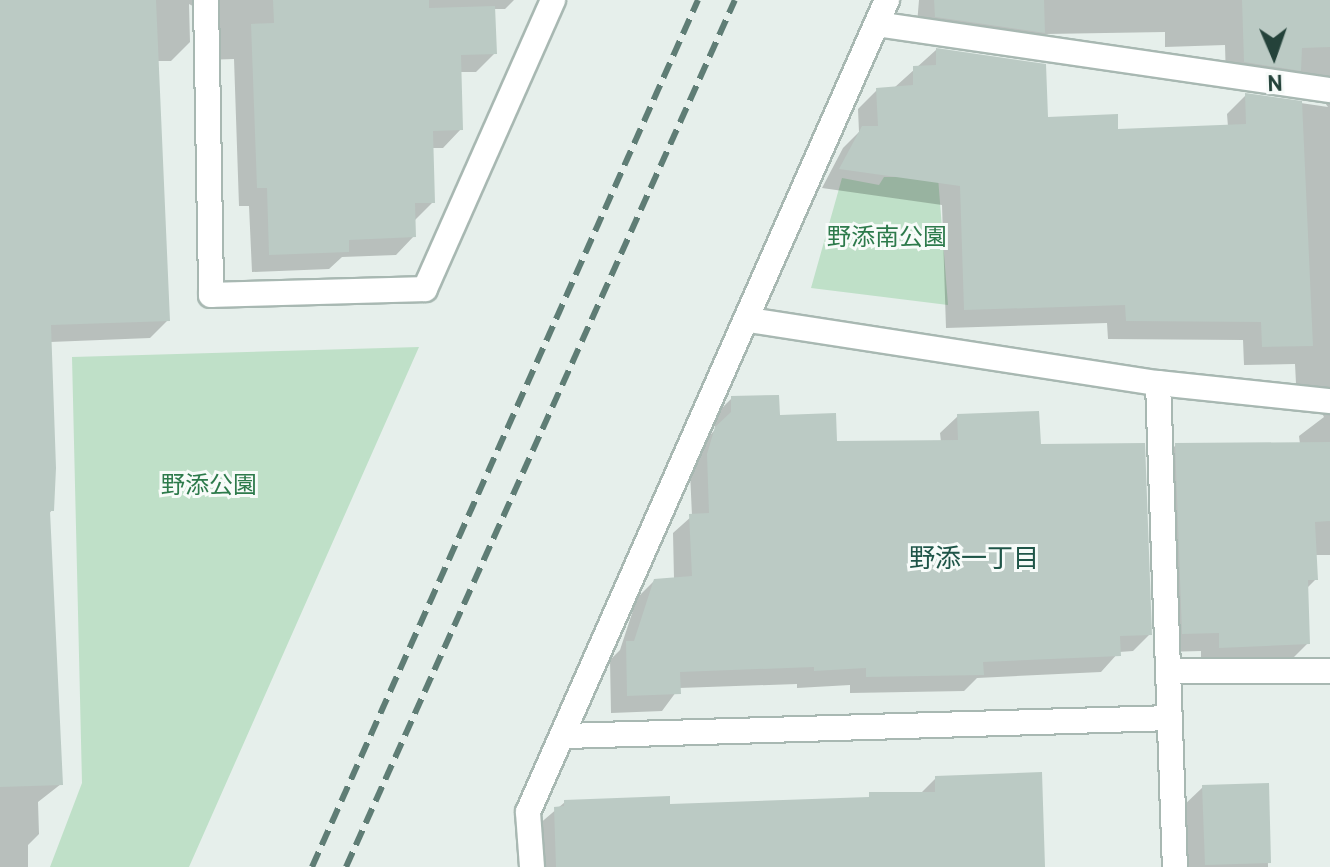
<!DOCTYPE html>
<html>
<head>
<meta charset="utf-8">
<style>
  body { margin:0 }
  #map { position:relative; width:1330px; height:867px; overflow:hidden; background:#e6efeb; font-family:Overpass,"Noto Sans JP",sans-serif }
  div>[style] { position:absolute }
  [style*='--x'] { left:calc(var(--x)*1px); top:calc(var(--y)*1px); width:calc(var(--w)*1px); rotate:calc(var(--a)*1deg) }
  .green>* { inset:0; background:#bfe0c8 }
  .shadow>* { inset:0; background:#0003 }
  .building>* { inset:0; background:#bbcac4 }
  .roads { filter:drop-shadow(2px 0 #a8b8b2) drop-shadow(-2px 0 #a8b8b2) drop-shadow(0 2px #a8b8b2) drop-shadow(0 -2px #a8b8b2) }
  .minor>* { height:24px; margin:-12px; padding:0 12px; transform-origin:12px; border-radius:12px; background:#fff }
  .rail>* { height:6px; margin-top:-3px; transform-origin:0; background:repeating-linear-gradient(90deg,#5f7d75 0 16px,transparent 0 24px) }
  span { translate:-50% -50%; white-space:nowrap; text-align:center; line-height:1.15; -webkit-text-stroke:6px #f7fbf9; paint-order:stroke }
  .park-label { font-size:24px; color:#2d7a4b }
  .neighbourhood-label { font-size:26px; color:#1f5548 }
  .north { position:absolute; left:1234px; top:16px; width:80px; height:80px; -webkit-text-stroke:6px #f7fbf9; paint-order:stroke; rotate:178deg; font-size:22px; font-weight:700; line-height:32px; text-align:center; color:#24423a }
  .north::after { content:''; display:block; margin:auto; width:28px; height:36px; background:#24423a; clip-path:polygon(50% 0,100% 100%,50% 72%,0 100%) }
</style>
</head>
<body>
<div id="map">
  <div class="green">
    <div style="clip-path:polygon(884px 177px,938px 177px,948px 305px,811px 288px,842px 178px,879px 185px)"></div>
    <div style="clip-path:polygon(419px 347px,189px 867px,50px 867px,82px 783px,72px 357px)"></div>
  </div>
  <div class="shadow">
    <div style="clip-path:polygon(0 0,514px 0,505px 9px,493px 9px,495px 53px,476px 72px,459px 72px,461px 129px,443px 148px,431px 148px,433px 202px,415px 220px,414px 236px,396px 255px,342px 257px,329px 269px,252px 272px,249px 206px,239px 206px,234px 59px,204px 60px,202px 11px,189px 4px,190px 42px,171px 61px,156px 61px,168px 320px,150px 338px,50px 342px,52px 510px,48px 515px,61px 784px,38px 802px,39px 834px,28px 845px,28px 867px,0 867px)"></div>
    <div style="clip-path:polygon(919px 0,1330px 0,1330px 555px,1315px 555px,1316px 579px,1306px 589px,1308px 643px,1289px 662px,1201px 666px,1201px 651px,1164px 652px,1157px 464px,1176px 445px,1300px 444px,1299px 436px,1324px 417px,1319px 407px,1297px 403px,1295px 364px,1244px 365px,1243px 340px,1108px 339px,1107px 323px,946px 328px,942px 205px,822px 188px,843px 148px,859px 132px,858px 109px,877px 90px,895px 87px,936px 50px,1046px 119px,1116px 131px,1228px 127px,1227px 114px,1246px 95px,1328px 107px,1320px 96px,1226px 81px,1225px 45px,1165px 47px,1165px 32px,916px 36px)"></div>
    <div style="clip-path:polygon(732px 398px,835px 443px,941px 442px,940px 433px,958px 416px,1039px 446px,1150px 634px,1133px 651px,1119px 652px,1101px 672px,977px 678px,964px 691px,850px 693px,850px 685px,797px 688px,797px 684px,679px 688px,662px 711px,611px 713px,610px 660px,620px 650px,637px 598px,654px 581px,674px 579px,673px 533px,692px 516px,690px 472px,698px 447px,715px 430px,714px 416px)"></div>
    <div style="clip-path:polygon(936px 778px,1043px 867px,540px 867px,538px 825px,565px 802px,668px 806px,865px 799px,920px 794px)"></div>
    <div style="clip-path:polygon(1267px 785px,1268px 867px,1183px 867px,1181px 808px,1203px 787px)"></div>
  </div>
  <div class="building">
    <div style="clip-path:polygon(0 0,156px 0,170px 321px,51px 325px,56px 468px,54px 511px,50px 511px,63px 785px,0 787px)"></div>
    <div style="clip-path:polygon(273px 0,429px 0,429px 8px,495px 6px,497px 54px,461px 55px,463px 130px,433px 131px,435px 203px,415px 203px,416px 237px,349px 240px,349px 252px,269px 255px,267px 188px,257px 188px,251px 24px,274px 23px)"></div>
    <div style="clip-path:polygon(934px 0,1044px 0,1045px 33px,935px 17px)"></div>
    <div style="clip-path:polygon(1242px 0,1330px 0,1330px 47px,1302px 48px,1301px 71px,1244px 62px)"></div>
    <div style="clip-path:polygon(936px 48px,1046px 64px,1048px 117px,1118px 114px,1118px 129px,1246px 124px,1245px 93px,1302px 101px,1313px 346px,1262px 347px,1261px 322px,1126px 321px,1125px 305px,964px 310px,960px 186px,839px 169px,862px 126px,878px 126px,876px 88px,913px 85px,913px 66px,936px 65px)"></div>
    <div style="clip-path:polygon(779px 395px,780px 415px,836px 413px,837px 441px,958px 440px,957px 414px,1039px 411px,1041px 444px,1145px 443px,1152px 635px,1120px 636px,1121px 656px,983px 662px,984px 675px,866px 677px,866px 668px,814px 671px,814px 667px,680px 672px,681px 694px,627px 696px,626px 641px,634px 641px,654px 579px,692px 576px,689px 514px,709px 513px,707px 454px,715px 427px,731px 412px,731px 396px)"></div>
    <div style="clip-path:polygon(1330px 442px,1330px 521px,1315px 522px,1318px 580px,1308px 580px,1310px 644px,1219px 648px,1219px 633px,1182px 634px,1175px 443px)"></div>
    <div style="clip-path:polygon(1042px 772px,1045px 867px,556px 867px,554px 807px,564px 806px,564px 800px,670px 796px,670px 804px,869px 797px,869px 792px,935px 792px,935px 776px)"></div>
    <div style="clip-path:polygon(1269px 783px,1271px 863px,1205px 865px,1202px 785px)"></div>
  </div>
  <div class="roads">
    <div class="minor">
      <div style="--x:206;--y:0;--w:295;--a:89"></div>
      <div style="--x:211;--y:295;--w:214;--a:-1.6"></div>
      <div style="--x:425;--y:289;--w:316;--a:-66.1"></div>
      <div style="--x:877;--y:24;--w:458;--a:8.3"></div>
      <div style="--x:749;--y:320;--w:414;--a:8.8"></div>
      <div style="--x:1158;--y:383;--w:173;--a:6"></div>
      <div style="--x:1158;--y:383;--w:484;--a:88"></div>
      <div style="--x:1168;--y:671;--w:162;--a:0"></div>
      <div style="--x:565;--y:736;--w:605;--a:-1.7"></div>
      <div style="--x:532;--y:867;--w:55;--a:-94.2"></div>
      <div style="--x:528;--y:812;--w:888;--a:-66.15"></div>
    </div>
  </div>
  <div class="rail">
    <div style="--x:312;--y:867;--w:949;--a:-66"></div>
    <div style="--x:346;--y:867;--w:950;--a:-65.84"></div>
  </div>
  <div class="park-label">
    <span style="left:887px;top:240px">野添南公園</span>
    <span style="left:209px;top:488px">野添公園</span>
  </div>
  <div class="neighbourhood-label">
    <span style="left:974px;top:561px">野添一丁目</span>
  </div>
  <div class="north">N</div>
</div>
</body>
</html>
